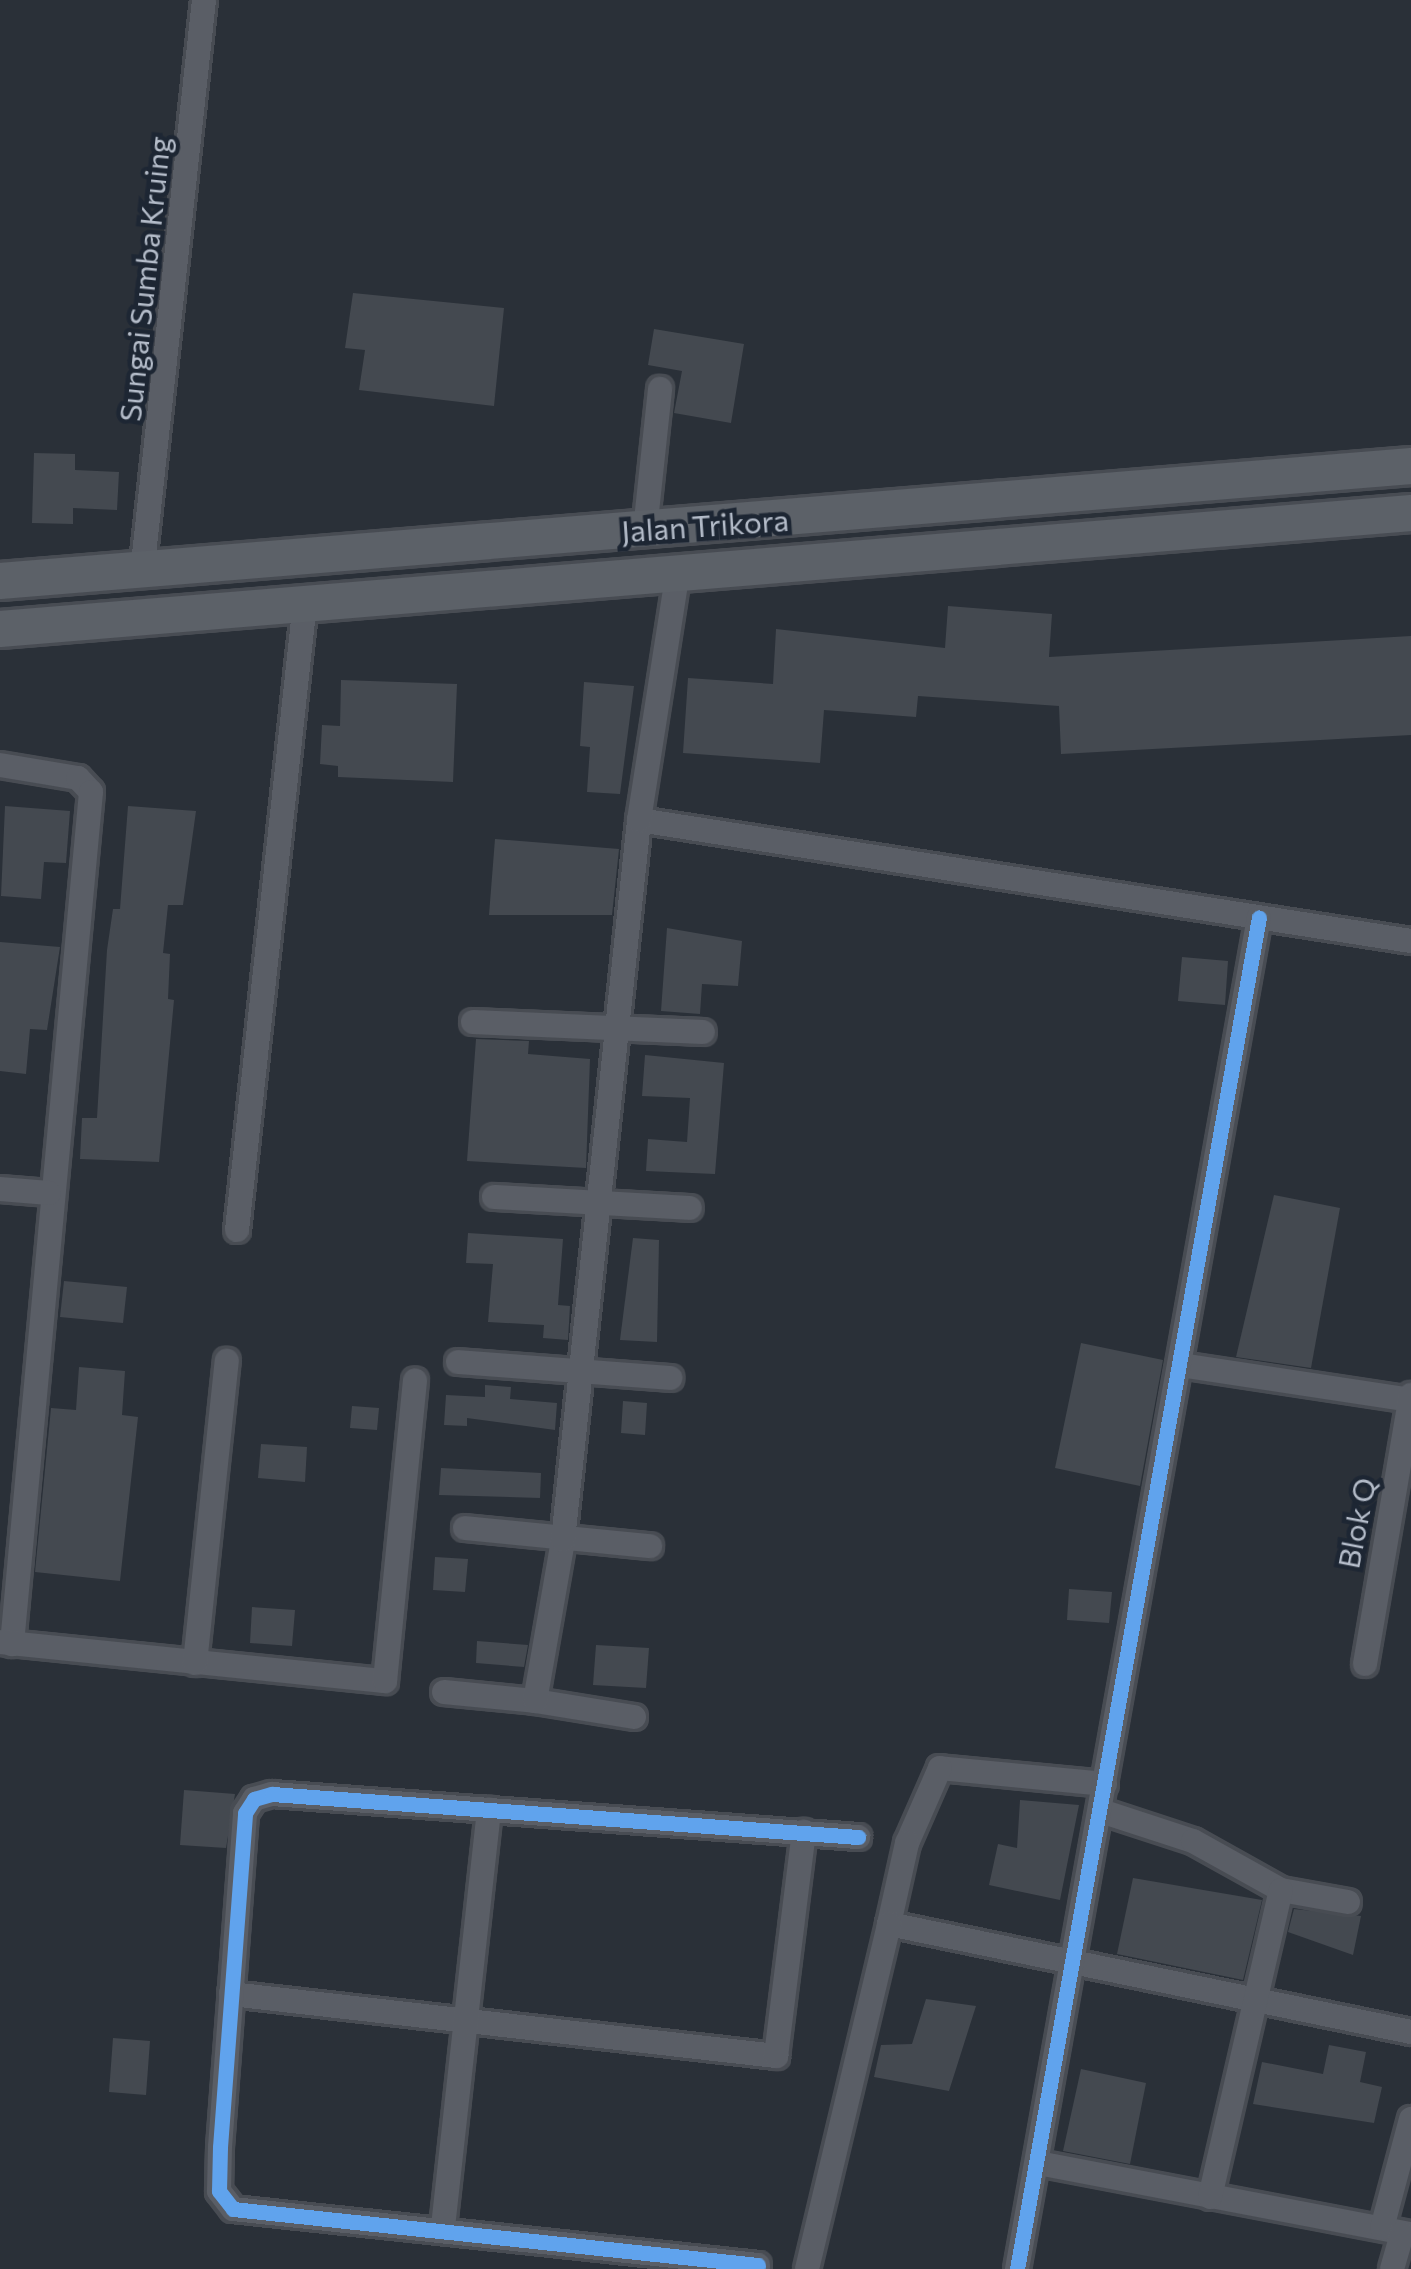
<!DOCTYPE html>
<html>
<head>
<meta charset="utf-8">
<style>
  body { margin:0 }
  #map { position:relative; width:1411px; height:2269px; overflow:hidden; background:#2a3038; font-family:Commissioner,sans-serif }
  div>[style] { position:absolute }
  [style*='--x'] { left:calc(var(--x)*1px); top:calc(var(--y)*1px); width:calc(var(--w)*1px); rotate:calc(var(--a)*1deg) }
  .building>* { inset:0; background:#444950 }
  .roads { filter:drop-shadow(3px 0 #484c53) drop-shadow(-3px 0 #484c53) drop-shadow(0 3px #484c53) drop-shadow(0 -3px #484c53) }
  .minor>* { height:24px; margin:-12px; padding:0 12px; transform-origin:12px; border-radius:12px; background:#5a5e66 }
  .primary>* { height:36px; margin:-18px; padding:0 18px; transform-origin:18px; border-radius:18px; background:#5c6168 }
  .cycleway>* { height:15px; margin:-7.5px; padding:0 7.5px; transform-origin:7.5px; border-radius:7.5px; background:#60a3ed }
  span { translate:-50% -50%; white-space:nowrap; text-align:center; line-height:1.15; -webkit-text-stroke:9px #1d2633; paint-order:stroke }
  .street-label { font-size:30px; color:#b4bcc9 }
</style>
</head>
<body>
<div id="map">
  <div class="building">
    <div style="clip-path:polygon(353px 293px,504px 308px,494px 406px,359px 390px,365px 350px,345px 348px)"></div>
    <div style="clip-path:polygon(654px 329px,744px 344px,731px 423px,674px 413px,682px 371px,648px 365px)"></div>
    <div style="clip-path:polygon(34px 453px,75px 454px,75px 470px,119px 472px,117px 510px,73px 508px,73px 524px,32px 523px)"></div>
    <div style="clip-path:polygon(948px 606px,1052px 614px,1049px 657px,1411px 636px,1411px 735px,1061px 754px,1059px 706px,918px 696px,916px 717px,824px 710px,820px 763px,683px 753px,688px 678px,773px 684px,776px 629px,945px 648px)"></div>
    <div style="clip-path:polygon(341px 680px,457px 684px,453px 782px,338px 777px,338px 766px,320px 764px,322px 725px,340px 726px)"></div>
    <div style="clip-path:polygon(584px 682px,634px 686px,620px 794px,587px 792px,590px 747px,580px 746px)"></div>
    <div style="clip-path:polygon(5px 806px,70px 811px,66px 863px,44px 862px,41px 899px,1px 896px)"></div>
    <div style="clip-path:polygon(128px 806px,196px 811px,183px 905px,168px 905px,163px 953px,170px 954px,168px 999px,174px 1000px,159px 1162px,80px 1159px,82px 1118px,97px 1118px,107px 950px,113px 909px,120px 909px)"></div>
    <div style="clip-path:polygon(495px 839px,619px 849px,612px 915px,489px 915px)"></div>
    <div style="clip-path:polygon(667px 928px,742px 941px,738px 986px,702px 984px,700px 1014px,661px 1011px)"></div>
    <div style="clip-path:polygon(0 942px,60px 947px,47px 1030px,30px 1029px,26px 1074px,0 1071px)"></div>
    <div style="clip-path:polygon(1182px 957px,1228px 961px,1225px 1005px,1178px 1001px)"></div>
    <div style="clip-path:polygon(476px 1039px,529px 1041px,528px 1054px,590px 1059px,586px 1168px,467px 1161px)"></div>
    <div style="clip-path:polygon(645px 1055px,724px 1063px,715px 1174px,646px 1171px,648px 1139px,687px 1142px,690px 1098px,642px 1096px)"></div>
    <div style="clip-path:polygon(1274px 1195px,1340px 1208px,1311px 1368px,1236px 1357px)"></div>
    <div style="clip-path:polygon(468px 1233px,563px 1239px,558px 1305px,570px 1306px,568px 1340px,543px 1338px,544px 1325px,488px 1322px,493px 1264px,466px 1263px)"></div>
    <div style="clip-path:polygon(633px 1238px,659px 1240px,657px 1342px,620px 1340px)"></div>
    <div style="clip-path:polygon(64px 1281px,127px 1287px,123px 1323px,60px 1317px)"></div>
    <div style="clip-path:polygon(1081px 1343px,1163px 1360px,1140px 1486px,1055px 1468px)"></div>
    <div style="clip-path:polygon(79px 1367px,125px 1371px,122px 1415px,138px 1417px,120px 1581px,35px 1572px,51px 1408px,76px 1410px)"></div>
    <div style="clip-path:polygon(485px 1385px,511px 1387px,510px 1399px,557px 1403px,555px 1430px,467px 1418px,467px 1426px,444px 1425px,446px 1395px,485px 1397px)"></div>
    <div style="clip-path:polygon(623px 1401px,647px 1403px,645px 1435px,621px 1433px)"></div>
    <div style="clip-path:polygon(352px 1406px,379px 1408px,377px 1430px,350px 1428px)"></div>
    <div style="clip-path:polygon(261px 1444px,307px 1447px,305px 1482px,258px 1478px)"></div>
    <div style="clip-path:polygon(441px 1468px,541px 1473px,540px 1498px,439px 1495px)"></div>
    <div style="clip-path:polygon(435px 1557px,468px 1559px,465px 1592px,433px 1590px)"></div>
    <div style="clip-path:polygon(1069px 1589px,1112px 1592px,1109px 1623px,1067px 1620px)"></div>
    <div style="clip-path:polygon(252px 1607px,295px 1610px,292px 1646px,250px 1643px)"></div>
    <div style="clip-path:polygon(477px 1641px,528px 1645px,524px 1667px,476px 1663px)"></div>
    <div style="clip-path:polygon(596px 1645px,649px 1648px,646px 1688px,593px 1685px)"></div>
    <div style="clip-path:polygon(184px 1790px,235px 1794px,226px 1848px,180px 1845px)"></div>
    <div style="clip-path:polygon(1020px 1800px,1079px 1805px,1060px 1900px,989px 1885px,998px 1844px,1017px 1848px)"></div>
    <div style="clip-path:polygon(1133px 1878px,1262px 1900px,1243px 1980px,1117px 1954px)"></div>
    <div style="clip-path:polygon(1294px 1909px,1361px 1916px,1353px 1955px,1288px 1932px)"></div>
    <div style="clip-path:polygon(926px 1999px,976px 2006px,949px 2091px,874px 2077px,881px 2045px,912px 2044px)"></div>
    <div style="clip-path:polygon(113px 2038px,150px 2041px,146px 2095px,109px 2092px)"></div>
    <div style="clip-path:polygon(1329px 2045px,1366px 2052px,1360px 2082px,1382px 2087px,1374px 2123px,1253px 2104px,1262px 2062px,1323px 2074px)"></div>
    <div style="clip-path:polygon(1081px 2069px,1146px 2083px,1130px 2164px,1063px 2151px)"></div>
  </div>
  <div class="roads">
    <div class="minor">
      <div style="--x:645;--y:530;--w:142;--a:-83.9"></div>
      <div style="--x:143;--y:564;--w:567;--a:-83.83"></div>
      <div style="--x:0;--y:765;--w:79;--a:9.5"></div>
      <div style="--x:78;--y:778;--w:19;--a:47"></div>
      <div style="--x:91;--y:792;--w:856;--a:95.3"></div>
      <div style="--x:639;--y:820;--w:781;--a:8.91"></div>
      <div style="--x:473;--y:1022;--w:230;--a:2.5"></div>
      <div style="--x:0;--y:1189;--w:49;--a:4.7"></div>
      <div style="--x:494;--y:1197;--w:196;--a:3.2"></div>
      <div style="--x:237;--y:1230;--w:632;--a:-83.82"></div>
      <div style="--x:458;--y:1362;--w:213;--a:4.3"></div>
      <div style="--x:1180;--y:1365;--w:234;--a:8.6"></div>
      <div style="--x:465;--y:1528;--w:186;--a:5.6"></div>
      <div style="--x:0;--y:1642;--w:387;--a:5.8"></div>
      <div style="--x:385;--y:1681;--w:302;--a:-84.3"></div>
      <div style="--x:195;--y:1663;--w:304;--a:-84"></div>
      <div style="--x:1365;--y:1664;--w:273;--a:-80.3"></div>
      <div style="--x:444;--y:1692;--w:91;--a:5.6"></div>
      <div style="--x:634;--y:1717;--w:100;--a:-170.8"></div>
      <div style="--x:535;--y:1701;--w:163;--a:-80.1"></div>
      <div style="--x:563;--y:1540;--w:724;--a:-83.97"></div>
      <div style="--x:639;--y:820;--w:252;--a:-81.1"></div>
      <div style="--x:1105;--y:1784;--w:166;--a:-174.5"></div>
      <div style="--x:940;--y:1768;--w:82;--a:113.7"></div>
      <div style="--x:907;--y:1843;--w:83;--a:102.5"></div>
      <div style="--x:889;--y:1924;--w:533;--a:11.69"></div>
      <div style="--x:1101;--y:1811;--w:97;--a:18.1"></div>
      <div style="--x:1193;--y:1841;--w:101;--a:29.1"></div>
      <div style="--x:1281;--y:1890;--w:68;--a:10.2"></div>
      <div style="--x:231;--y:1994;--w:549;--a:6.49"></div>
      <div style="--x:776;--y:2056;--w:226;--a:-82.9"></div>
      <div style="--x:1038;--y:2163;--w:380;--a:10.8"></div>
      <div style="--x:1210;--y:2197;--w:315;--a:-77"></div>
      <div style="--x:443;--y:2227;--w:420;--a:-83.7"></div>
      <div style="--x:1382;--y:2228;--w:113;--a:-75.1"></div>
      <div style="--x:758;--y:2265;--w:528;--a:-173.91"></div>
      <div style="--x:233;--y:2209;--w:23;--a:-128"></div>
      <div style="--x:219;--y:2191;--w:44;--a:-88.7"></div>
      <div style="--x:220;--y:2147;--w:335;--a:-85.7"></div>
      <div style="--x:245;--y:1813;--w:17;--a:-57"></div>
      <div style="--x:254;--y:1799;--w:19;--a:-16"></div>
      <div style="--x:272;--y:1794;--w:588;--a:4.2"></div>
      <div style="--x:807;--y:2269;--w:355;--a:-76.6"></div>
      <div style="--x:1017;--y:2269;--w:1373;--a:-79.85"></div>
      <div style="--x:1392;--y:2269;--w:37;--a:-74"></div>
    </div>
    <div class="primary">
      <div style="--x:0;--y:581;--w:1416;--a:-4.66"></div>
      <div style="--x:0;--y:629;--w:1416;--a:-4.7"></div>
    </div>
  </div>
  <div class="cycleway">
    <div style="--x:758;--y:2265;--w:528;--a:-173.91"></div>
    <div style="--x:233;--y:2209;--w:23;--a:-128"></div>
    <div style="--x:219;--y:2191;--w:44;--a:-88.7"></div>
    <div style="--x:220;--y:2147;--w:335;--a:-85.7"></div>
    <div style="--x:245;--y:1813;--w:17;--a:-57"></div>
    <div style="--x:254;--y:1799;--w:19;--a:-16"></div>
    <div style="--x:272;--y:1794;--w:588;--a:4.2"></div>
    <div style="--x:1017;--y:2269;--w:1373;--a:-79.85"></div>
  </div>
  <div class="street-label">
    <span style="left:144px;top:279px;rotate:-84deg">Sungai Sumba Kruing</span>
    <span style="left:705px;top:525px;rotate:-4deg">Jalan Trikora</span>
    <span style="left:1356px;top:1523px;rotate:-79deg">Blok Q</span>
  </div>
</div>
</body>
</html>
